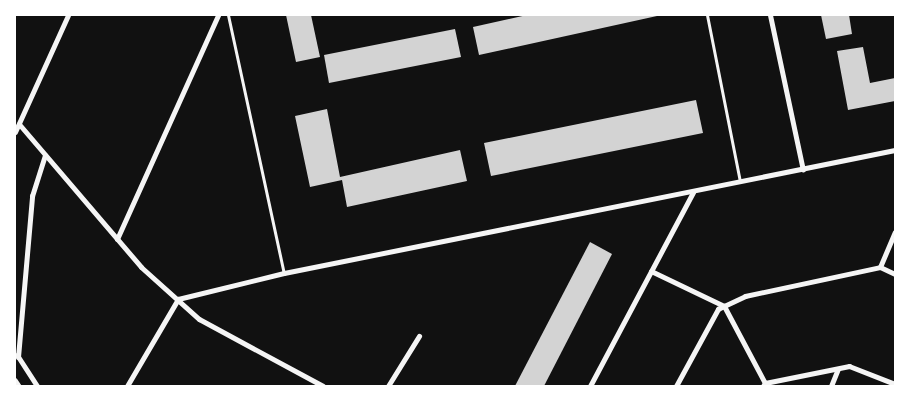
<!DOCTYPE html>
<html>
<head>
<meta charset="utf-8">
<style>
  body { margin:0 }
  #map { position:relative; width:910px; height:401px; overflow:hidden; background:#111; font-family:Inter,sans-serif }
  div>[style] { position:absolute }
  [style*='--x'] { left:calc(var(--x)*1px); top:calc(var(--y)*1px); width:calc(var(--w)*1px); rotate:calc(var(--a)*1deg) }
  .building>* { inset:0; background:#d3d3d3 }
  .service>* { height:3px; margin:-1.5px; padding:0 1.5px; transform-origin:1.5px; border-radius:1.5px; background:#f5f5f5 }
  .pedestrian>* { height:4.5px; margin:-2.25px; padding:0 2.25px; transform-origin:2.25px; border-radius:2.25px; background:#f5f5f5 }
  .minor>* { height:5px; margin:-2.5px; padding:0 2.5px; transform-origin:2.5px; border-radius:2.5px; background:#f5f5f5 }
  span { translate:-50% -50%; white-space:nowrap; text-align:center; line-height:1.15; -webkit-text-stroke:5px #fff; paint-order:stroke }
  .frame { position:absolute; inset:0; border:16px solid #fff; pointer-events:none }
</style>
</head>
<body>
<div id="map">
  <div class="building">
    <div style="clip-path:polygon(286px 15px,311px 15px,320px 57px,296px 62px)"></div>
    <div style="clip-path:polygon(527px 15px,657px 15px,657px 16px,479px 55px,473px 27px)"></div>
    <div style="clip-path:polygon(821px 15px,849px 15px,852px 34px,826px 39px)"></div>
    <div style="clip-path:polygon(455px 29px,461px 57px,329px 83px,324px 55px)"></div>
    <div style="clip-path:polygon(863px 47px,870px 83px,895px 78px,895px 101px,848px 110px,837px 51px)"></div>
    <div style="clip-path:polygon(696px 100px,703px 133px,491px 176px,484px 143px)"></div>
    <div style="clip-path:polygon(327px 109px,340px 177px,460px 150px,467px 181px,347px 207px,342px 180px,310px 187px,295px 116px)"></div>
    <div style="clip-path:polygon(590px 242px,612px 254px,544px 386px,515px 386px)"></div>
  </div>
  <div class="service">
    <div style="--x:228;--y:15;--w:264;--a:77.8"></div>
    <div style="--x:707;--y:15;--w:169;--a:78.8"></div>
  </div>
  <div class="pedestrian">
    <div style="--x:15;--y:380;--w:7;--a:56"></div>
  </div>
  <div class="minor">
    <div style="--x:770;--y:15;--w:158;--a:78"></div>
    <div style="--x:19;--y:124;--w:188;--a:49.5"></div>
    <div style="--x:141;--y:267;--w:78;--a:41.9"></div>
    <div style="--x:199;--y:319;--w:141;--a:28.4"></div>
    <div style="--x:15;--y:132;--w:128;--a:-65.6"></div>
    <div style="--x:117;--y:239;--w:246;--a:-65.7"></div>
    <div style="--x:880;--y:267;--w:38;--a:-67"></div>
    <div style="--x:651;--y:271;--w:81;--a:25.6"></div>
    <div style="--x:724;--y:306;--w:87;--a:62"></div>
    <div style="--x:17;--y:355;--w:37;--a:57"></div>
    <div style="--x:18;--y:357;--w:162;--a:-85"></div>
    <div style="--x:32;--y:196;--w:43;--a:-72.4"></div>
    <div style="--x:127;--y:386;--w:101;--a:-59.6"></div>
    <div style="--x:178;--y:299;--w:109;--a:-13.8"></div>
    <div style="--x:284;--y:273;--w:623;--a:-11.38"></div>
    <div style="--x:388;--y:386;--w:59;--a:-58.2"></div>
    <div style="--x:590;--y:386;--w:220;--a:-62"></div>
    <div style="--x:676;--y:386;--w:88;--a:-61.4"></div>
    <div style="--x:718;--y:309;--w:7;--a:-27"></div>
    <div style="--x:724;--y:306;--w:23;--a:-25"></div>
    <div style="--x:745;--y:296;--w:138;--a:-12.1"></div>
    <div style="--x:880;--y:267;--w:17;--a:25"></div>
    <div style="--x:763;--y:386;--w:4;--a:-56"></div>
    <div style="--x:765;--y:383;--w:86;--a:-11.4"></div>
    <div style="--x:849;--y:366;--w:49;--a:21.4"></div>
    <div style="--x:831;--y:386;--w:18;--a:-68"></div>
  </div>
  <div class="frame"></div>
</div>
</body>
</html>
